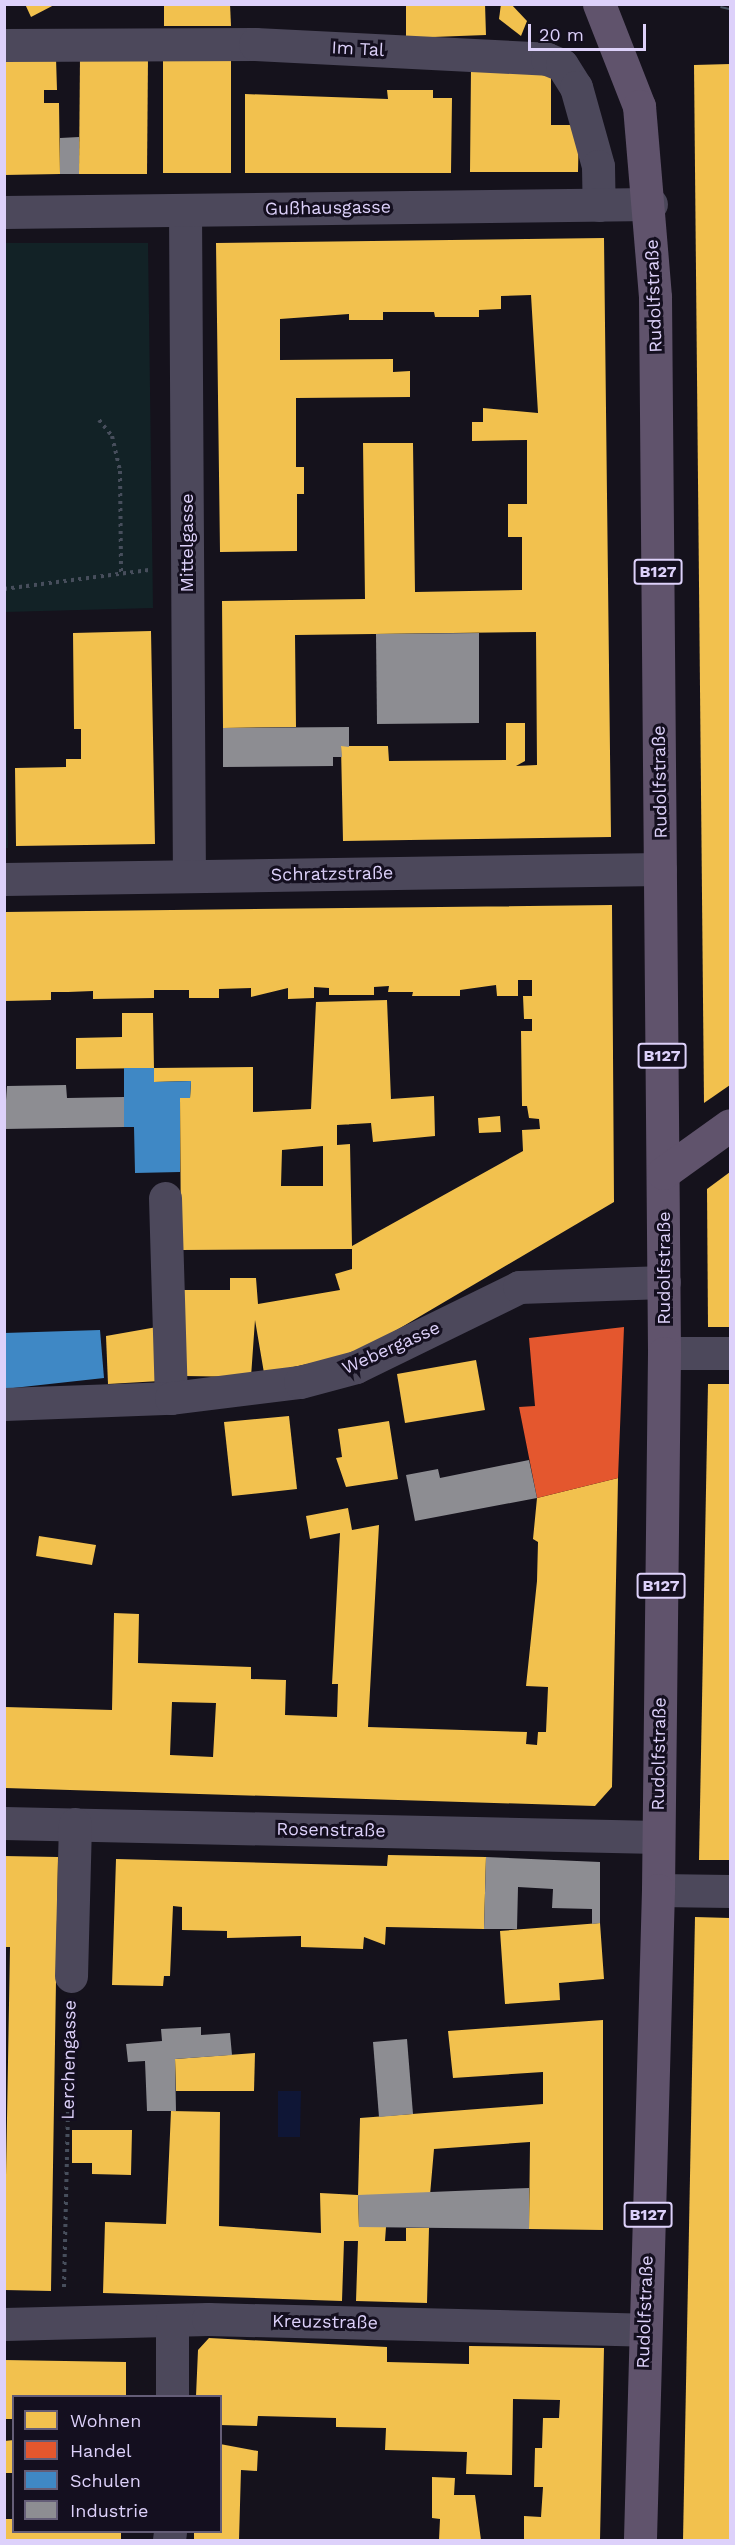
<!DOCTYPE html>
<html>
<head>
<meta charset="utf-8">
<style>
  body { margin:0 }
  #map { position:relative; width:735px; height:2545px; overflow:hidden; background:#15121c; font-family:"Work Sans",sans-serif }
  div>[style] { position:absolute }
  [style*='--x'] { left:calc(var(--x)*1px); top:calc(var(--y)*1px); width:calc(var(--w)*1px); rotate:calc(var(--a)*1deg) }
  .green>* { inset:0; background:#122226 }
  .water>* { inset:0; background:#0f1636 }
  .homes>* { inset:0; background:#f2c14e }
  .shops>* { inset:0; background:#e4572e }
  .schools>* { inset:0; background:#3f88c5 }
  .industry>* { inset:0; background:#8d8d92 }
  .path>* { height:4px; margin-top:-2px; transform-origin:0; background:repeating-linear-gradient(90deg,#474e5c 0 3px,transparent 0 7.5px) }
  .minor>* { height:33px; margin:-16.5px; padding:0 16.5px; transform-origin:16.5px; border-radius:16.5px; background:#4c485b }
  .major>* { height:33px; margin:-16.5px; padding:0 16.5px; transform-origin:16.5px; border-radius:16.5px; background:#60536c }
  .rail>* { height:7px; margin-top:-3.5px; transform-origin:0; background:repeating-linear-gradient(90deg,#140f1f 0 14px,#465364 0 28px); box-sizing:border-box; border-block:2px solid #465364 }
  span { translate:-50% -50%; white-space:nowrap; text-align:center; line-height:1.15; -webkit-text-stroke:6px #140f1f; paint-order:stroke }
  .shield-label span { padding:2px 4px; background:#140f1f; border:2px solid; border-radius:4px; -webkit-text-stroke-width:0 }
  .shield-label { font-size:16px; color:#ddd1fa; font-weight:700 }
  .street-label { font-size:18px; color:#ddd1fa }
  .frame { position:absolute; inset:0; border:6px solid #ddd1fa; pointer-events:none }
  .legend { position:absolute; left:12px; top:2395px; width:210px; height:138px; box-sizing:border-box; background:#140f1f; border:2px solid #645d77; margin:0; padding:8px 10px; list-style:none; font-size:18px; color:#ddd1fa }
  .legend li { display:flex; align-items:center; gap:12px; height:30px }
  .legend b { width:30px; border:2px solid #645d77 }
  .scale { position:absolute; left:528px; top:24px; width:118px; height:27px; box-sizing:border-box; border:3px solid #ddd1fa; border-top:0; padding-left:8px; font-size:18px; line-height:21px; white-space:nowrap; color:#ddd1fa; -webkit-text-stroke:4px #140f1f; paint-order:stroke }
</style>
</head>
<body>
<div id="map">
  <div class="green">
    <div style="clip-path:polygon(5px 243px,148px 243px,153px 608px,5px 612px,8px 848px,4px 848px)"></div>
  </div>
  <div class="water">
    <div style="clip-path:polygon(278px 2091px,301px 2091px,300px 2137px,278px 2137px)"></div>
  </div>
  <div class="homes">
    <div style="clip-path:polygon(25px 4px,56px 4px,31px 17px)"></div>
    <div style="clip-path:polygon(164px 4px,230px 4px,231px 26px,164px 26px)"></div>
    <div style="clip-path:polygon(406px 4px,485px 4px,486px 35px,406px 38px)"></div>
    <div style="clip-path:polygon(501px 4px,511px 4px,527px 21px,521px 36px,499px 19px)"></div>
    <div style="clip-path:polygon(80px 57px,148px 57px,147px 174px,79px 174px)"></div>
    <div style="clip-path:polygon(163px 57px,231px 57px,231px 173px,163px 173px)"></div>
    <div style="clip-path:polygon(56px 58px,57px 90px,44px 90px,44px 103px,59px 103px,60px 174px,4px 175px,4px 59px)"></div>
    <div style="clip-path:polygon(730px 64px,730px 1085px,704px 1103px,694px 65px)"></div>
    <div style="clip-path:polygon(471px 68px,551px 68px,551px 125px,579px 125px,578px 172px,470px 172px)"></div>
    <div style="clip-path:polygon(387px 90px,433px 90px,433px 98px,452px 98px,451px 173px,245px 173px,245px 94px,388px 99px)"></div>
    <div style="clip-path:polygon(604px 238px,611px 837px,343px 841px,341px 746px,388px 746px,389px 761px,506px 760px,506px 723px,525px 723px,525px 761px,516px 766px,537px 765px,536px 632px,295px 635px,296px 727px,223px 728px,222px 601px,365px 599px,363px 443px,413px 443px,415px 592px,522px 590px,522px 537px,508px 537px,508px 504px,527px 504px,527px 440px,472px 441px,472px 422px,483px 422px,483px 408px,538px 413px,531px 295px,501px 296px,501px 309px,479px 310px,479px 317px,435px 317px,434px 312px,383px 312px,383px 320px,349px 320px,349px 314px,280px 319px,280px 360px,393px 359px,393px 372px,410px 371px,410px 397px,296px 398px,296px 467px,304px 467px,304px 494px,297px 494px,297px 551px,220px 552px,216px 243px)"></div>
    <div style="clip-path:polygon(151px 631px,155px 844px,16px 846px,15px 768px,66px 767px,66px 759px,81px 759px,81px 729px,74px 729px,73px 633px)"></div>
    <div style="clip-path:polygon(evenodd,612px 905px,614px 1202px,356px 1354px,264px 1373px,255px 1320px,251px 1377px,184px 1376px,184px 1290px,230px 1290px,230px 1278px,256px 1278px,258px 1304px,340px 1290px,335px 1274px,352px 1269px,352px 1249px,181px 1250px,180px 1098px,190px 1098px,191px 1081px,154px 1082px,154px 1068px,76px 1069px,76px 1038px,122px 1037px,122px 1013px,153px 1013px,154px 1068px,253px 1067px,253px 1112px,311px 1109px,316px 1002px,387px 1000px,391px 1099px,434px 1096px,435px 1136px,373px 1142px,371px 1123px,337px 1125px,337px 1145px,350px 1144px,352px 1246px,523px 1151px,522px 1130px,540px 1129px,539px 1119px,529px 1118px,527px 1106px,522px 1106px,521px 1031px,532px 1031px,532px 1019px,524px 1019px,523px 996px,532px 996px,532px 980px,518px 980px,518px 996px,497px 996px,496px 985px,460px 990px,460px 996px,412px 996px,413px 992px,388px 992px,389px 986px,374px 987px,374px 995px,329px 995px,329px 988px,314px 987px,314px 998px,288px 999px,288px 988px,251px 997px,251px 988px,219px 989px,219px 998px,189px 998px,189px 990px,154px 990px,154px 998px,93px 999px,93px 991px,68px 992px,51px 992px,51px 1000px,4px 1001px,4px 912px,612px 905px,323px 1146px,323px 1186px,281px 1186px,282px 1150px,323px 1146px)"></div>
    <div style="clip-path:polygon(500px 1116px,501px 1132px,479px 1133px,478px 1118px)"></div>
    <div style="clip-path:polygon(730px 1172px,730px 1327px,708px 1327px,707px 1189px)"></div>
    <div style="clip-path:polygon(157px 1327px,160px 1381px,108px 1384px,106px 1336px)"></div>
    <div style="clip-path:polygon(476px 1360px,485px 1410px,405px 1423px,397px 1374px)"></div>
    <div style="clip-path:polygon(708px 1384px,730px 1384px,730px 1860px,699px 1860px)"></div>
    <div style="clip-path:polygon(289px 1416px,297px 1489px,232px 1496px,224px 1422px)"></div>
    <div style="clip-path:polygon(389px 1421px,398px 1479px,346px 1487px,336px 1458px,342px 1457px,338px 1429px)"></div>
    <div style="clip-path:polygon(evenodd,618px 1478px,612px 1787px,595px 1806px,5px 1788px,5px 1707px,112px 1710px,114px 1613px,139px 1614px,138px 1663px,251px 1667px,251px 1679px,286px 1680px,285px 1715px,337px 1717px,338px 1684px,332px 1684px,340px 1533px,310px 1539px,306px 1516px,348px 1508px,352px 1530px,379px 1525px,368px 1727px,527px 1732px,526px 1744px,537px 1745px,538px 1732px,546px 1732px,548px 1687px,526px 1686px,537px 1581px,538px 1542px,533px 1539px,537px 1498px,618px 1478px,172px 1702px,216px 1703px,213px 1757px,170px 1755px,172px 1702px)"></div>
    <div style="clip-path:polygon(39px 1536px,96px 1545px,92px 1565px,36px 1556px)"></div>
    <div style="clip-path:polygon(388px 1855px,486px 1857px,484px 1929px,386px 1927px,385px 1945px,364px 1937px,363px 1949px,301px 1947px,301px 1936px,227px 1938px,227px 1931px,182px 1930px,182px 1907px,173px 1906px,170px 1976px,164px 1976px,163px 1986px,112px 1985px,116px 1859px,387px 1866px)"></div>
    <div style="clip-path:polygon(4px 1856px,58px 1857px,51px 2291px,4px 2290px,10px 1947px,4px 1947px)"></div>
    <div style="clip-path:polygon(695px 1917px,730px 1918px,730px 2540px,683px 2540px)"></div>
    <div style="clip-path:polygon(600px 1923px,604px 1979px,559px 1983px,560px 2000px,505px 2004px,500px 1931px)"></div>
    <div style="clip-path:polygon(603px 2020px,603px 2230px,529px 2229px,530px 2142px,434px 2149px,430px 2195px,358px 2195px,360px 2118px,543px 2104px,543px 2072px,453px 2078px,448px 2031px)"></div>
    <div style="clip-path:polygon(255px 2053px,254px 2091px,176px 2091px,175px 2059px)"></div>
    <div style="clip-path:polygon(171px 2111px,220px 2112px,219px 2226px,321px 2233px,320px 2193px,358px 2195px,359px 2227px,386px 2227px,385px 2241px,406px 2241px,406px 2228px,429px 2228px,427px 2303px,356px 2301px,358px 2241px,344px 2241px,342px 2301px,103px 2293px,105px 2222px,166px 2224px)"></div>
    <div style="clip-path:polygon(72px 2130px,132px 2130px,131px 2175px,92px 2174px,92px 2163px,72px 2163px)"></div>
    <div style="clip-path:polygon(209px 2338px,387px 2347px,387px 2362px,469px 2364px,469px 2346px,604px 2348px,600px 2540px,524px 2540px,524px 2516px,541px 2517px,543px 2487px,534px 2487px,535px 2448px,542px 2448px,543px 2418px,559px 2418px,560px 2400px,513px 2399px,512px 2475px,466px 2474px,467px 2452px,385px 2450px,386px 2428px,336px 2427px,336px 2418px,258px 2416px,257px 2426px,220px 2425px,220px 2396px,196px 2396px,198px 2350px)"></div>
    <div style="clip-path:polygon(4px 2360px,126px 2362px,126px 2396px,14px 2396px,14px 2419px,4px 2419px)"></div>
    <div style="clip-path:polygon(14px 2440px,14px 2473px,4px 2473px,4px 2441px)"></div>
    <div style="clip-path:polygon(220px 2444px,258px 2451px,257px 2471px,241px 2470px,239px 2540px,194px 2540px,194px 2532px,220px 2532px)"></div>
    <div style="clip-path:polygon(432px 2477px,455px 2478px,454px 2495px,475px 2495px,481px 2540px,439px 2540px,440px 2519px,432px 2518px)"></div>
    <div style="clip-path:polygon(4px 2519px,14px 2519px,14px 2532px,121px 2532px,121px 2540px,4px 2540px)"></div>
  </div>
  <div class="shops">
    <div style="clip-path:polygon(624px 1327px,618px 1478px,537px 1498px,519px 1407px,535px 1406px,529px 1338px)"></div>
  </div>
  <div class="schools">
    <div style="clip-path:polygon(124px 1068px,154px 1068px,154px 1082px,191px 1081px,190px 1098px,180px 1098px,180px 1172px,135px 1173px,134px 1127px,124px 1127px)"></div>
    <div style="clip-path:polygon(100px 1330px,104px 1378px,4px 1389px,4px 1333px)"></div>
  </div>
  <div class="industry">
    <div style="clip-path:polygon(79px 137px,79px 174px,60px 174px,60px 138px)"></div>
    <div style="clip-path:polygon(479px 633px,479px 723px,377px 724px,376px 634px)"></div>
    <div style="clip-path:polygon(349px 727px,349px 747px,341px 746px,342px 757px,333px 757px,333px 766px,223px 767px,223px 728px)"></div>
    <div style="clip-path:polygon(66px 1085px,67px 1098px,124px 1097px,124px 1127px,4px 1129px,7px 1086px)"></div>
    <div style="clip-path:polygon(529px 1460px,537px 1498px,415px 1521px,406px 1475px,438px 1469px,440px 1478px)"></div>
    <div style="clip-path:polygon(486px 1857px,600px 1862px,600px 1923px,592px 1924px,592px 1909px,552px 1908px,553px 1889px,518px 1887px,517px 1929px,484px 1929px)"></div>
    <div style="clip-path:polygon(201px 2027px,201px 2035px,230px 2033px,232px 2055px,175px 2059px,176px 2111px,147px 2111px,145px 2061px,128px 2062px,126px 2044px,162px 2041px,161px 2029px)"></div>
    <div style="clip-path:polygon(407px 2039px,413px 2114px,379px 2117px,373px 2042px)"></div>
    <div style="clip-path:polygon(529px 2188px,529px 2229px,359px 2227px,358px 2195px)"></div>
  </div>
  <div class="path">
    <div style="--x:99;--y:420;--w:21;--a:51"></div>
    <div style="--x:112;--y:436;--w:36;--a:77"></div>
    <div style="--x:120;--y:471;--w:101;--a:89.4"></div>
    <div style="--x:4;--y:589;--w:146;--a:-7.5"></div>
    <div style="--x:64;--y:2287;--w:274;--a:-88.7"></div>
  </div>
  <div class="minor">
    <div style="--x:4;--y:45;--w:251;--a:-0.2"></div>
    <div style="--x:255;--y:44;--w:292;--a:2.9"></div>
    <div style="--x:547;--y:59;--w:16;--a:22"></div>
    <div style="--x:562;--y:65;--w:26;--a:58"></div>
    <div style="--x:576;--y:87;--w:82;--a:74.4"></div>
    <div style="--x:598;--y:166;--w:39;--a:89"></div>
    <div style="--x:185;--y:210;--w:666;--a:89.66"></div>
    <div style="--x:4;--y:212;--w:647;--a:-0.71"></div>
    <div style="--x:4;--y:879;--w:656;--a:-0.87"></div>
    <div style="--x:165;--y:1198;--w:200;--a:88.3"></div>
    <div style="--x:664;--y:1353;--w:66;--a:0"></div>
    <div style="--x:4;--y:1404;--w:167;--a:-2.1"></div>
    <div style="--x:171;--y:1398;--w:130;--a:-7.1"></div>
    <div style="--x:300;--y:1382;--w:58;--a:-15"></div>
    <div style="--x:356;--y:1367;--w:182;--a:-26.1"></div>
    <div style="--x:519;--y:1287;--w:145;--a:-2"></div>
    <div style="--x:4;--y:1823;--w:654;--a:1.23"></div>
    <div style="--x:658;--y:1890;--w:72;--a:0.8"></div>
    <div style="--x:71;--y:1976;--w:152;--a:-88.5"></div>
    <div style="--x:4;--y:2324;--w:204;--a:-1.4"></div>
    <div style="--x:208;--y:2319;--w:437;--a:1.4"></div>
    <div style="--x:172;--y:2396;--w:76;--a:-90"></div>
    <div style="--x:169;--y:2540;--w:8;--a:-83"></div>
  </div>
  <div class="major">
    <div style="--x:599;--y:4;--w:110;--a:68.6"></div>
    <div style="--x:639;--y:106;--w:192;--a:85.2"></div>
    <div style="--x:655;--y:297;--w:1056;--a:89.51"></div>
    <div style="--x:664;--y:1353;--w:537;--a:90.64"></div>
    <div style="--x:658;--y:1890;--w:650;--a:91.59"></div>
    <div style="--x:663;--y:1173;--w:82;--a:-35.6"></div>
  </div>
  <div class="rail">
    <div style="--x:721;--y:4;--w:9;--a:13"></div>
  </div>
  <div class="shield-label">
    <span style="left:658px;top:572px">B127</span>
    <span style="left:662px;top:1056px">B127</span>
    <span style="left:661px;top:1586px">B127</span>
    <span style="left:648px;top:2215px">B127</span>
  </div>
  <div class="street-label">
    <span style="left:358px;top:49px;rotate:3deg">Im Tal</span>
    <span style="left:328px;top:208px;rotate:-1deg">Gußhausgasse</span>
    <span style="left:654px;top:296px;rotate:-92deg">Rudolfstraße</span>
    <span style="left:187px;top:543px;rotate:-90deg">Mittelgasse</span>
    <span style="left:660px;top:782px;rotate:-91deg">Rudolfstraße</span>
    <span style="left:332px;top:874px;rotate:-1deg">Schratzstraße</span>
    <span style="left:664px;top:1268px;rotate:-90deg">Rudolfstraße</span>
    <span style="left:391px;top:1348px;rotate:-24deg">Webergasse</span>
    <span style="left:659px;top:1754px;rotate:-89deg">Rudolfstraße</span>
    <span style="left:331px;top:1830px;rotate:1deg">Rosenstraße</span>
    <span style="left:69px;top:2060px;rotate:-89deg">Lerchengasse</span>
    <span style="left:645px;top:2312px;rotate:-88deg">Rudolfstraße</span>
    <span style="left:325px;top:2322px;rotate:1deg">Kreuzstraße</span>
  </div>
  <div class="frame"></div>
  <ul class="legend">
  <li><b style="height:16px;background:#f2c14e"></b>Wohnen</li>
  <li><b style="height:16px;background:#e4572e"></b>Handel</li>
  <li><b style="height:16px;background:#3f88c5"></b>Schulen</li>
  <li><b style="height:16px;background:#8d8d92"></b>Industrie</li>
  </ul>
  <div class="scale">20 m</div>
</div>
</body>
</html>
